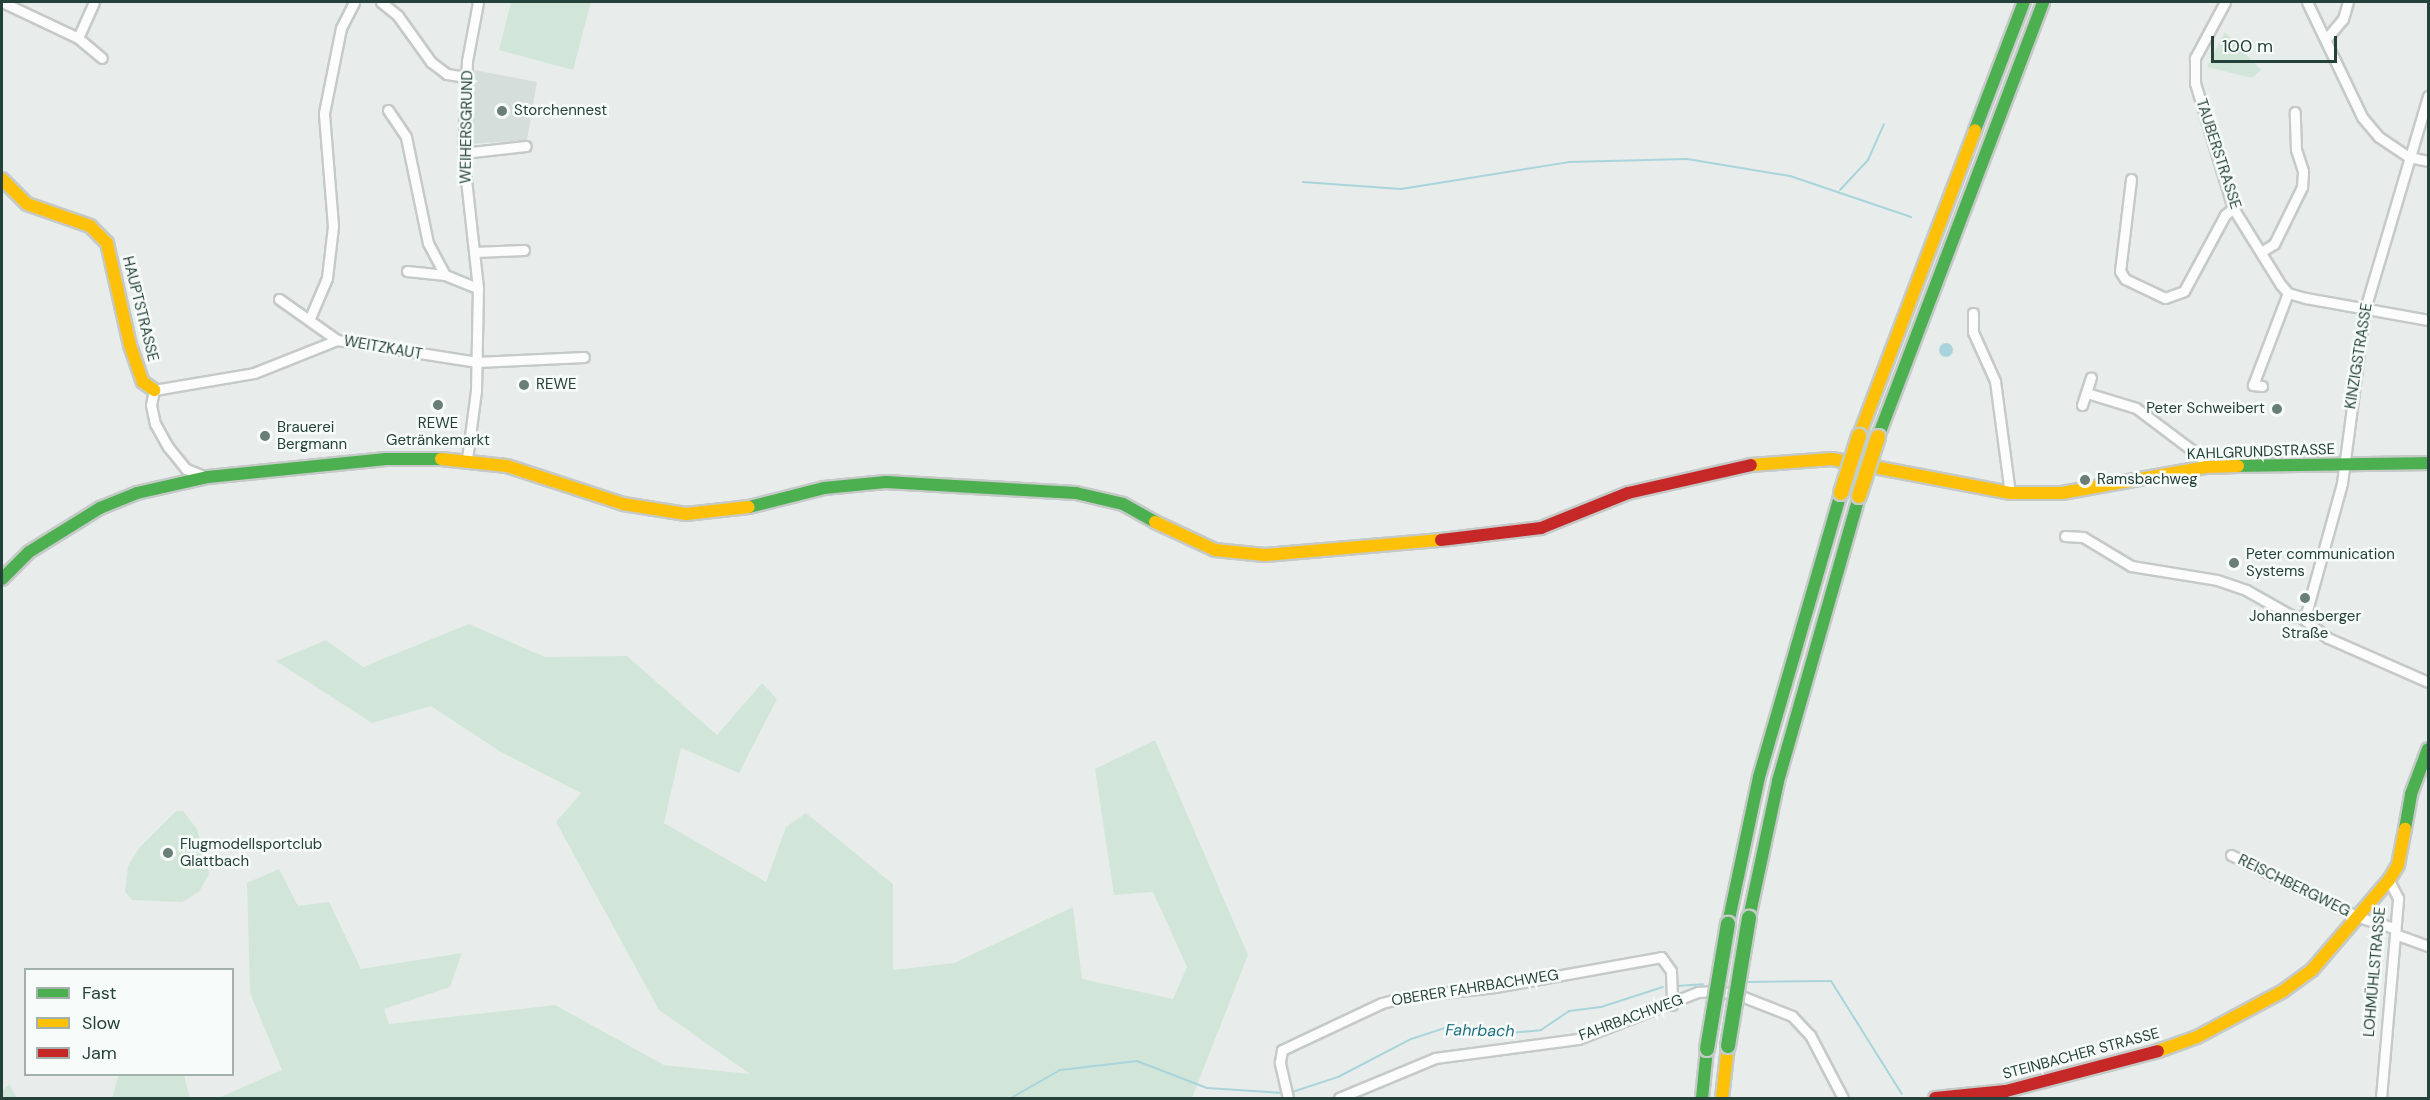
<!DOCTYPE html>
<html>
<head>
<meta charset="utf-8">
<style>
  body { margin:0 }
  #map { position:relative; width:2430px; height:1100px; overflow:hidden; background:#e8edeb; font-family:"DM Sans",sans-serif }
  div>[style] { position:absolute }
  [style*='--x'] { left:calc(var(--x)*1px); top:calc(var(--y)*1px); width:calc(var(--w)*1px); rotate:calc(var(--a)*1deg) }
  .built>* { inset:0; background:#d6dedb }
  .green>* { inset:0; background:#d1e6d8 }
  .water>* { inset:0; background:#a9d4db }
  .round { border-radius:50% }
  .stream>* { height:2px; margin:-1px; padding:0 1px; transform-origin:1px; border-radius:1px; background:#a9d4db }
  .roads { filter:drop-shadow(2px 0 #c5cac8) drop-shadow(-2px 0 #c5cac8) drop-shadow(0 2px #c5cac8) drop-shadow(0 -2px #c5cac8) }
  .street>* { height:9px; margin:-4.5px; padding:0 4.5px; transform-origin:4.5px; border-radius:4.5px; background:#fcfcfc }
  .fast>* { height:12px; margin:-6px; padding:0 6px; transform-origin:6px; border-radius:6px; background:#4caf50 }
  .slow>* { height:12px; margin:-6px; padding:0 6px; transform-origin:6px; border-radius:6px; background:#ffc107 }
  .jam>* { height:12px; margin:-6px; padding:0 6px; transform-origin:6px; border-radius:6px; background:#c62828 }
  .bridges { filter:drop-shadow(2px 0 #c3ccc9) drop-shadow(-2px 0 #c3ccc9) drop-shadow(0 2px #c3ccc9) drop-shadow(0 -2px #c3ccc9) }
  .fast-bridge>* { height:14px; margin:-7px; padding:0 7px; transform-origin:7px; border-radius:7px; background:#4caf50 }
  .slow-bridge>* { height:14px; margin:-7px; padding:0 7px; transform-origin:7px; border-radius:7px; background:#ffc107 }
  .dots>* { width:16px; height:16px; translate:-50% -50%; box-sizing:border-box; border:3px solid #f7fbf9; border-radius:50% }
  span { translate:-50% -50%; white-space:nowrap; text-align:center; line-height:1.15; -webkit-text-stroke:5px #f7fbf9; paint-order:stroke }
  .poi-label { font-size:15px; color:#24423a }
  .left { translate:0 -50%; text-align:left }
  .right { translate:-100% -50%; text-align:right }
  .street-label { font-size:15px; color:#24423a }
  .water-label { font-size:16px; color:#1c6f80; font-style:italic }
  .frame { position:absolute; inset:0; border:3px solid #24423a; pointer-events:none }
  .legend { position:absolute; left:24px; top:968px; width:210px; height:108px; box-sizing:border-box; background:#f7fbf9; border:2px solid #a3b1ad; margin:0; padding:8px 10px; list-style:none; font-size:18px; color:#24423a }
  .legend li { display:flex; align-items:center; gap:12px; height:30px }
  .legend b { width:30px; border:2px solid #a3b1ad }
  .scale { position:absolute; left:2211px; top:36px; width:126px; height:27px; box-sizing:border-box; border:3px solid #24423a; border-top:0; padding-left:8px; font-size:18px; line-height:21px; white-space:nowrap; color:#24423a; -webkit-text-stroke:4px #f7fbf9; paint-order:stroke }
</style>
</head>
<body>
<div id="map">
  <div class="built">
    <div style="clip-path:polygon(474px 70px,537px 82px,527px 140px,470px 144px)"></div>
  </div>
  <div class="green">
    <div style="clip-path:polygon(511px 2px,591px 2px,573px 70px,499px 50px)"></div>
    <div style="clip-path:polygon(2225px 32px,2261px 70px,2252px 78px,2207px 67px)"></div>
    <div style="clip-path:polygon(469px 624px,545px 657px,627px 656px,717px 735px,762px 683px,777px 699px,739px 773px,681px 748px,664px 823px,766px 882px,786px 827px,806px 813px,893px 884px,893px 970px,954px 963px,1073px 907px,1082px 979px,1173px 999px,1187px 967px,1153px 892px,1114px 895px,1095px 769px,1155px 740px,1248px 955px,1192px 1098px,218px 1098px,282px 1070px,250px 993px,247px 883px,279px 869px,298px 906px,329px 902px,361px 969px,462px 953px,450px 987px,384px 1009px,389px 1024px,555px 1005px,664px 1065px,750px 1074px,659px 1010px,556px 822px,581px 793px,501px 752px,431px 706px,372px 723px,276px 661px,326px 640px,363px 667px)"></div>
    <div style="clip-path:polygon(176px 811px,183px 811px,197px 829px,209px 874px,199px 892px,182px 902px,132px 900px,125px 892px,128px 866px,139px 848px)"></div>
    <div style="clip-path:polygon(119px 1074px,184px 1075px,190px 1098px,112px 1098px)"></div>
    <div style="clip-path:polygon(9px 1084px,17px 1098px,2px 1098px,2px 1091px)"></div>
  </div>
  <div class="water">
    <div class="round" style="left:1939px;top:343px;width:14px;height:14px"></div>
  </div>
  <div class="stream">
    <div style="--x:1303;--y:182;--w:98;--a:4.1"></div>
    <div style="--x:1401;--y:189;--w:170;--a:-9.1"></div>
    <div style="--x:1569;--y:162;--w:118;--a:-1.5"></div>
    <div style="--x:1687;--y:159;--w:104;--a:9.4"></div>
    <div style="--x:1790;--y:176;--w:128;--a:18.7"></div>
    <div style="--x:1840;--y:190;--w:41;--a:-47"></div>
    <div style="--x:1868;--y:160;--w:39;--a:-66"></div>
    <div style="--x:1746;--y:982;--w:85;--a:-0.7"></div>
    <div style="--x:1831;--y:981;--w:133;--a:57.9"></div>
    <div style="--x:1677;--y:986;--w:26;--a:-4"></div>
    <div style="--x:1289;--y:1093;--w:52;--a:-18.1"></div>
    <div style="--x:1338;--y:1077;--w:82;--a:-27.5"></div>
    <div style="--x:1411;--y:1039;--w:36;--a:-18"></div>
    <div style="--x:1445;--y:1028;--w:64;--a:4.5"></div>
    <div style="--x:1509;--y:1033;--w:32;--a:-5"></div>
    <div style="--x:1541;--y:1030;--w:34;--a:-34"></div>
    <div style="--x:1569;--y:1011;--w:32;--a:-7"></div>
    <div style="--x:1601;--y:1007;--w:65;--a:-17.9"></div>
    <div style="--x:1011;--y:1098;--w:56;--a:-29.7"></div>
    <div style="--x:1060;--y:1070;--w:78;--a:-6.7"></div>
    <div style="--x:1137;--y:1061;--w:75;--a:21.1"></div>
    <div style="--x:1207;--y:1088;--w:76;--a:3.8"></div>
  </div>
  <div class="roads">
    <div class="street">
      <div style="--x:2;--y:2;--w:84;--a:25.3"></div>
      <div style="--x:78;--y:38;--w:31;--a:40"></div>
      <div style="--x:381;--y:2;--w:22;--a:39"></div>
      <div style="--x:398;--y:16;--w:57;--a:54.3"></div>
      <div style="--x:431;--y:62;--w:20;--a:37"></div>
      <div style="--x:447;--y:74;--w:19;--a:9"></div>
      <div style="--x:2225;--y:2;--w:64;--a:118.2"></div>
      <div style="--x:2195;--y:58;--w:25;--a:90"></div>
      <div style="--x:2195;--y:83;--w:131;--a:73.1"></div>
      <div style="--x:2233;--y:208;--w:91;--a:58.1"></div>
      <div style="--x:2281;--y:285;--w:11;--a:49"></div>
      <div style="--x:2288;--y:293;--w:19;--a:16"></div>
      <div style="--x:2306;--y:298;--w:124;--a:10.2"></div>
      <div style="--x:2307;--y:2;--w:127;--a:64.4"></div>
      <div style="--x:2362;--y:117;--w:26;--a:50"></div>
      <div style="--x:2379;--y:137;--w:36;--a:34"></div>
      <div style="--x:2409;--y:157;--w:19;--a:12"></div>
      <div style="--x:78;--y:38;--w:39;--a:-66"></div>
      <div style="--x:2326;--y:39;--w:26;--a:-50"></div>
      <div style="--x:2343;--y:19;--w:18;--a:-74"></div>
      <div style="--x:388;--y:110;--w:32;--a:56"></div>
      <div style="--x:406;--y:137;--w:108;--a:78.3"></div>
      <div style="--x:428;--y:243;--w:36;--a:62"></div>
      <div style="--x:445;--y:275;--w:35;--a:22"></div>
      <div style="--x:463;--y:153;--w:63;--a:-6.3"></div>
      <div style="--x:2131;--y:179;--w:93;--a:96.8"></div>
      <div style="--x:2120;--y:271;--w:9;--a:58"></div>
      <div style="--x:2125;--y:279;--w:44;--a:25.4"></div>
      <div style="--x:2165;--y:298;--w:20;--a:-20"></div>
      <div style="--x:2184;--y:291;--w:86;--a:-61.7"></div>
      <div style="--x:2225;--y:215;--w:11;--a:-41"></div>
      <div style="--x:474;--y:252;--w:50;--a:-2.3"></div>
      <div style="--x:2261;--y:252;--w:15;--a:-32"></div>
      <div style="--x:2274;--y:244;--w:64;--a:-63.8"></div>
      <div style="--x:2302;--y:187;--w:16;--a:-86"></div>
      <div style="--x:2303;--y:171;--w:23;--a:-108"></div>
      <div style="--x:2296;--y:149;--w:37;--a:-92"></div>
      <div style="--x:407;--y:271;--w:38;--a:6"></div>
      <div style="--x:279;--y:299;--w:71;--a:35.3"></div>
      <div style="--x:1973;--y:313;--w:19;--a:90"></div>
      <div style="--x:1973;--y:332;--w:54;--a:65.8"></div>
      <div style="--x:1995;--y:381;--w:113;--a:82.4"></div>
      <div style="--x:310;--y:318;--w:43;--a:-67"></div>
      <div style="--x:327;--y:278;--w:52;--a:-83.4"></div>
      <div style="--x:333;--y:226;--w:113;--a:-94.6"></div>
      <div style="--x:324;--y:113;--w:87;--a:-78.7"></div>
      <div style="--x:341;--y:28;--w:29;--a:-63"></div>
      <div style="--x:2262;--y:386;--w:9;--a:-174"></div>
      <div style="--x:2253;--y:385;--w:98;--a:-69.2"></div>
      <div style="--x:2087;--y:393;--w:51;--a:17"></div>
      <div style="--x:2136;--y:408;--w:80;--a:36.9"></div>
      <div style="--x:2200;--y:456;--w:13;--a:61"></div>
      <div style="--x:2082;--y:405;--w:29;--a:-72"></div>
      <div style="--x:467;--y:459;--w:69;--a:-82.5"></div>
      <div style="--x:476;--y:391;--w:103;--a:-88.9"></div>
      <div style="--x:478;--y:288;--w:136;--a:-96.3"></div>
      <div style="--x:463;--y:153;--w:92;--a:-87.5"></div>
      <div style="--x:467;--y:61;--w:60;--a:-79.4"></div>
      <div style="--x:206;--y:477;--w:22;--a:-158"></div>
      <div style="--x:186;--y:469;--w:28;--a:-129"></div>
      <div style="--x:168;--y:447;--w:26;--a:-119"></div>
      <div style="--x:155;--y:424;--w:19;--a:-102"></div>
      <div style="--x:151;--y:405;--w:15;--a:-79"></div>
      <div style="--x:154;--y:390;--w:101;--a:-9.6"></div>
      <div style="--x:254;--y:373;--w:89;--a:-21.7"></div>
      <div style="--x:337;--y:340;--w:142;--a:8.9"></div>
      <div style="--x:477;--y:362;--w:107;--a:-2.7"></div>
      <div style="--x:2065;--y:536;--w:18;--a:3"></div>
      <div style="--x:2083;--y:537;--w:56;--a:31.1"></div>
      <div style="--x:2131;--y:566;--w:87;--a:9.2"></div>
      <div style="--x:2217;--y:580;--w:31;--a:19"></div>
      <div style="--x:2246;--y:590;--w:55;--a:29.4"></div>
      <div style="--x:2294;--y:617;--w:7;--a:0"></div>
      <div style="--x:2301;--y:617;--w:34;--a:38"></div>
      <div style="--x:2328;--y:638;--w:109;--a:23.7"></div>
      <div style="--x:2301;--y:617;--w:6;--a:-31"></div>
      <div style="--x:2306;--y:614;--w:136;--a:-74.6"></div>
      <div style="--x:2342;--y:483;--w:176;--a:-82.5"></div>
      <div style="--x:2365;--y:309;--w:222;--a:-73.5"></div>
      <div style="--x:2231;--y:855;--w:141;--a:26"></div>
      <div style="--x:2358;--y:917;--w:39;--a:17"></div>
      <div style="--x:2395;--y:934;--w:35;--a:20"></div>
      <div style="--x:1288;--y:1098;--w:37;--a:-103"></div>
      <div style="--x:1280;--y:1062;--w:12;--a:-81"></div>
      <div style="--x:1282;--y:1050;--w:110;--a:-25.2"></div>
      <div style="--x:1382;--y:1003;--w:23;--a:-15"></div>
      <div style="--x:1404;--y:997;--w:92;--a:-6.3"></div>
      <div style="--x:1495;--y:987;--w:169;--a:-10.2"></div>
      <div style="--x:1661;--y:957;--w:17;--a:54"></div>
      <div style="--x:1671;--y:971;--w:34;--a:88"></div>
      <div style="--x:1339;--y:1098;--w:104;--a:-22.6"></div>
      <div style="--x:1435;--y:1058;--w:144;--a:-7.6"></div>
      <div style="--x:1578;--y:1039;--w:129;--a:-21.4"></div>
      <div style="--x:1698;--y:992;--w:18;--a:-3"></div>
      <div style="--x:1716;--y:991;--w:20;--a:9"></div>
      <div style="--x:1736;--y:994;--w:60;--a:21.4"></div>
      <div style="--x:1792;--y:1016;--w:26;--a:47"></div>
      <div style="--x:1810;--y:1035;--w:71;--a:62.4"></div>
      <div style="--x:2381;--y:1098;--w:201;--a:-85.1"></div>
      <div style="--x:2398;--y:898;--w:20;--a:-117"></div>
    </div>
    <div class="fast">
      <div style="--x:1975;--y:130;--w:137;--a:-69.1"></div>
      <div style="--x:1878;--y:437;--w:465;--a:-69.2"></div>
      <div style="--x:2238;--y:466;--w:190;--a:-0.9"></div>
      <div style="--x:749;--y:507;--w:77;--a:-14.2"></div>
      <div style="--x:824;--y:488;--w:62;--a:-5.5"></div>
      <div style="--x:886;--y:482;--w:190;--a:3.3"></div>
      <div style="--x:1076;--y:493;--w:48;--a:13.2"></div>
      <div style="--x:1123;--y:504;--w:37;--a:29"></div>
      <div style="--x:2;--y:579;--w:38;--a:-45"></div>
      <div style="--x:29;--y:552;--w:84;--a:-31.8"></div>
      <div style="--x:100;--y:508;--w:40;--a:-22"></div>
      <div style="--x:137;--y:493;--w:73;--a:-12.7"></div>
      <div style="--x:208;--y:477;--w:179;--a:-5.8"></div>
      <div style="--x:386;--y:459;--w:55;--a:0"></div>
      <div style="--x:2405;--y:829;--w:36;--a:-80"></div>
      <div style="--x:2411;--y:794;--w:48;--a:-69.3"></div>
      <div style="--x:1749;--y:918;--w:140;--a:-78"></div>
      <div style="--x:1778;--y:781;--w:296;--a:-74.1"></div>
      <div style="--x:1728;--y:924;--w:150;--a:-78.1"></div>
      <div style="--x:1759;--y:777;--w:296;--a:-73.9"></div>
      <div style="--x:1702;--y:1098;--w:49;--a:-84.2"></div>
    </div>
    <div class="slow">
      <div style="--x:2;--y:179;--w:35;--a:45"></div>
      <div style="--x:27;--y:204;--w:67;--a:19.2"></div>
      <div style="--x:90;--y:226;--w:24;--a:45"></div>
      <div style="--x:107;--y:243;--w:105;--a:77.3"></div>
      <div style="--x:130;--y:345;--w:39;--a:71"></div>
      <div style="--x:143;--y:382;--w:14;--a:36"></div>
      <div style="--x:1859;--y:436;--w:327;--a:-69.2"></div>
      <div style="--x:441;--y:459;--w:66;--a:6.1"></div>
      <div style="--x:507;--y:466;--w:122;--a:18.1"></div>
      <div style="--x:623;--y:504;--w:64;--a:9"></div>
      <div style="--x:686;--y:514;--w:63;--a:-6.3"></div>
      <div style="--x:1751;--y:465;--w:81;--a:-4.2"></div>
      <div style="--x:1832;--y:459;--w:181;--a:10.8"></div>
      <div style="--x:2010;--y:493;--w:52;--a:0"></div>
      <div style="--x:2062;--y:493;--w:146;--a:-10.2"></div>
      <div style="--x:2206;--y:467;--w:32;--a:-2"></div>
      <div style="--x:1155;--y:522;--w:66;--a:25"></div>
      <div style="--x:1215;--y:550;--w:50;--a:5.7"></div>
      <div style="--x:1265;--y:555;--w:177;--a:-4.9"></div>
      <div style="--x:2158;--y:1051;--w:41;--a:-19.7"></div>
      <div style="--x:2197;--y:1037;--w:98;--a:-28.1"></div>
      <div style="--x:2283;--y:991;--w:36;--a:-36"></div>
      <div style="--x:2312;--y:970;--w:118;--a:-49.5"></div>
      <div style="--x:2389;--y:880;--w:17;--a:-59"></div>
      <div style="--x:2398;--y:865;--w:37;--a:-79"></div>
      <div style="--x:1722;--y:1098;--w:52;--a:-83.4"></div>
    </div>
    <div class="jam">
      <div style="--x:1441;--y:540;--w:101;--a:-6.8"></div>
      <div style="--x:1541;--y:528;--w:94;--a:-21.9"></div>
      <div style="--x:1628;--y:493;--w:126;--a:-12.8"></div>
      <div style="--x:1935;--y:1098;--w:71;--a:-5.6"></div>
      <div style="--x:2006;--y:1091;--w:157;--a:-14.7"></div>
    </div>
  </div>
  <div class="bridges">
    <div class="fast-bridge">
      <div style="--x:1728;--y:1046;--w:130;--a:-80.7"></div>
      <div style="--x:1707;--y:1049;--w:127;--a:-80.5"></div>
    </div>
    <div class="slow-bridge">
      <div style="--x:1841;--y:493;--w:60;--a:-72.5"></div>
      <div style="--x:1859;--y:496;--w:62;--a:-72.1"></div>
    </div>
  </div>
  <div class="dots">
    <div style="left:502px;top:111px;background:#697e78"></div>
    <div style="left:524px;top:385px;background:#697e78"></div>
    <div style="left:438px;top:405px;background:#697e78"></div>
    <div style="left:2277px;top:409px;background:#697e78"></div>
    <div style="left:265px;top:436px;background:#697e78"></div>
    <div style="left:2085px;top:480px;background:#697e78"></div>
    <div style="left:2234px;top:563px;background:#697e78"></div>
    <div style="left:2305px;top:598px;background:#697e78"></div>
    <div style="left:168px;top:853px;background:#697e78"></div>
  </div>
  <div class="poi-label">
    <span class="left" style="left:514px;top:111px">Storchennest</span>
    <span class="left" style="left:536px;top:385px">REWE</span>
    <span class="right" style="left:2265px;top:409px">Peter Schweibert</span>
    <span style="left:438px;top:432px">REWE<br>Getränkemarkt</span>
    <span class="left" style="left:277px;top:436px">Brauerei<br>Bergmann</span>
    <span class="left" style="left:2097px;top:480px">Ramsbachweg</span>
    <span class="left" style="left:2246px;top:563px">Peter communication<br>Systems</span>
    <span style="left:2305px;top:625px">Johannesberger<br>Straße</span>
    <span class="left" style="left:180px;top:853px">Flugmodellsportclub<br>Glattbach</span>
  </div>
  <div class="street-label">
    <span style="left:467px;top:127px;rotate:-89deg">WEIHERSGRUND</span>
    <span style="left:2218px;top:154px;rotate:72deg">TAUBERSTRASSE</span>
    <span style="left:140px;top:309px;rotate:76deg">HAUPTSTRASSE</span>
    <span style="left:383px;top:348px;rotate:10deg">WEITZKAUT</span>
    <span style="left:2359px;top:356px;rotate:-81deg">KINZIGSTRASSE</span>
    <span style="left:2261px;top:452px;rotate:-2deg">KAHLGRUNDSTRASSE</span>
    <span style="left:2294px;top:886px;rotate:26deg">REISCHBERGWEG</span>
    <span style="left:2375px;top:972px;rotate:-85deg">LOHMÜHLSTRASSE</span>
    <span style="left:1475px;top:988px;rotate:-9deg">OBERER FAHRBACHWEG</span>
    <span style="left:1631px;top:1018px;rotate:-20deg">FAHRBACHWEG</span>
    <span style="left:2081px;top:1054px;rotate:-15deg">STEINBACHER STRASSE</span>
  </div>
  <div class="water-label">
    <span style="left:1480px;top:1031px;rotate:1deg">Fahrbach</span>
  </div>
  <div class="frame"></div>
  <ul class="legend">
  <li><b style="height:8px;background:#4caf50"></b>Fast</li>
  <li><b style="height:8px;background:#ffc107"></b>Slow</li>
  <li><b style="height:8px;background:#c62828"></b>Jam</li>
  </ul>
  <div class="scale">100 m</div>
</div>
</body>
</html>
